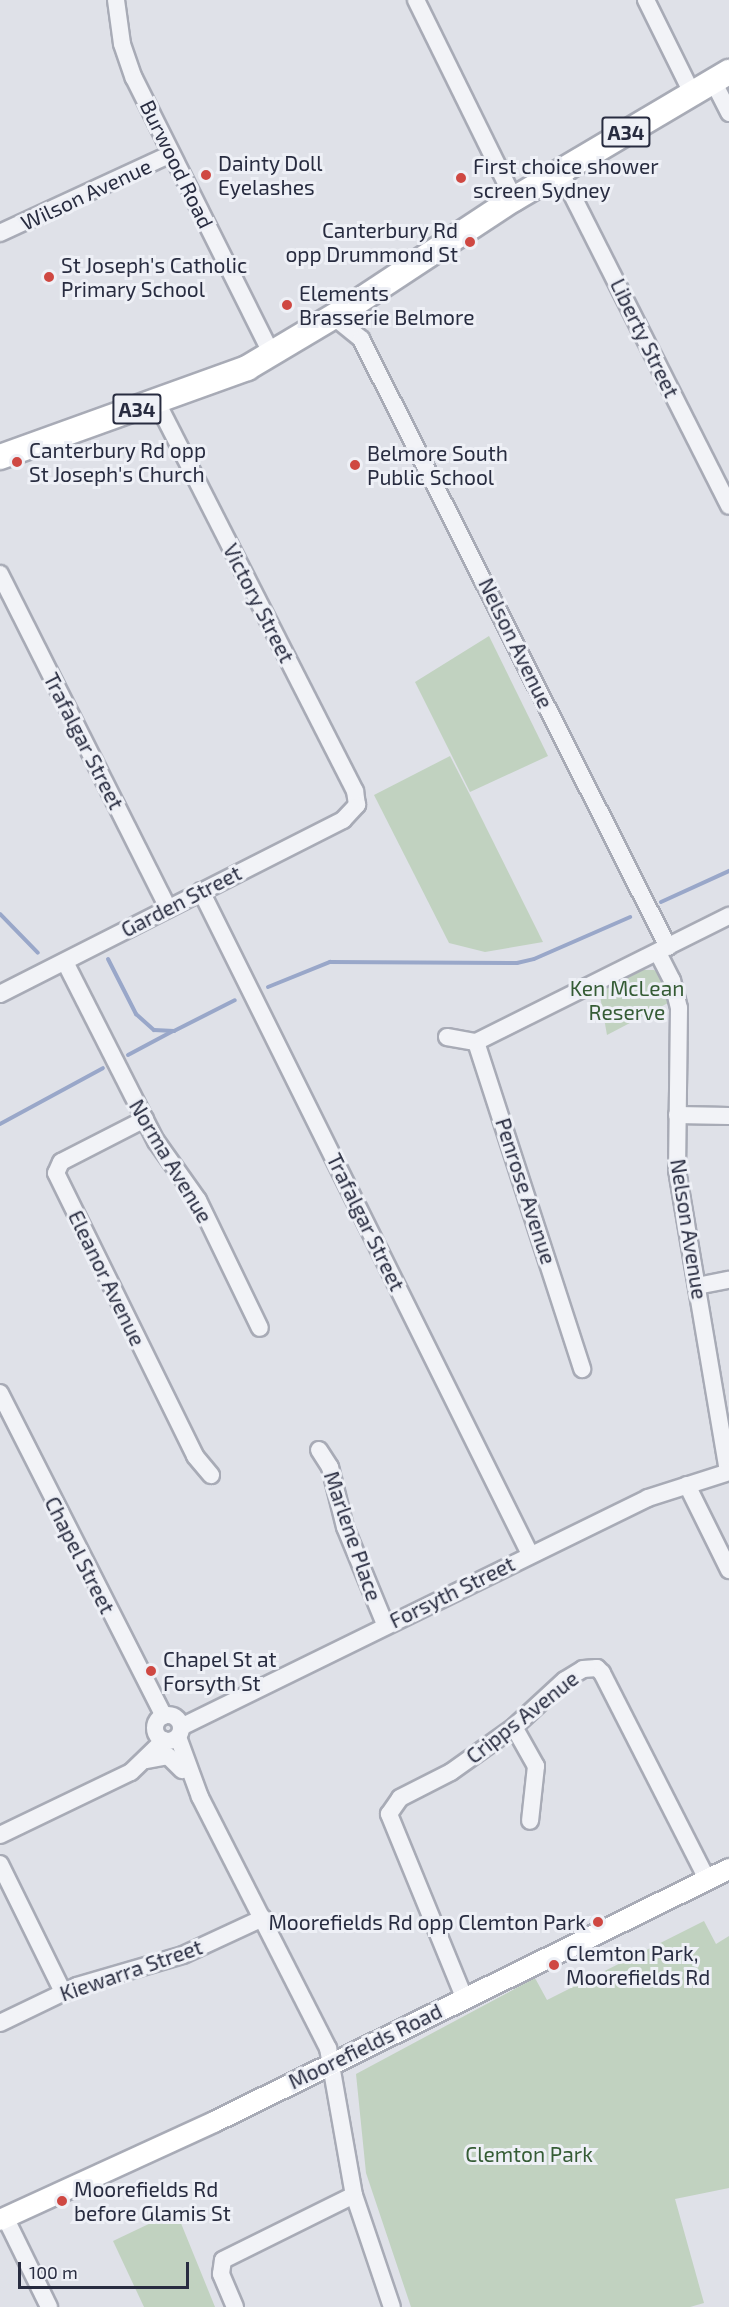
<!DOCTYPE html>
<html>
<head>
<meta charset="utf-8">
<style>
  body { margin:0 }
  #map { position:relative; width:729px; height:2307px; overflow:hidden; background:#dfe1e8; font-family:"Exo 2",sans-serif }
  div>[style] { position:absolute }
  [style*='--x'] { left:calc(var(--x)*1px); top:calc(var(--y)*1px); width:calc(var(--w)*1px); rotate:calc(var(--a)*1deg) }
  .green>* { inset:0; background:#c1d2c0 }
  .stream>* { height:4px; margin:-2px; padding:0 2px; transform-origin:2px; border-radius:2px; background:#99a7c9 }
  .roads { filter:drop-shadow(2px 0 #a8abb6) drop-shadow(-2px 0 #a8abb6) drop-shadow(0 2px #a8abb6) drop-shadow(0 -2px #a8abb6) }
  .minor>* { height:16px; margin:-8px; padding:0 8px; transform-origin:8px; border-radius:8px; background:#f2f3f7 }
  .minor>.ring { margin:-8px; padding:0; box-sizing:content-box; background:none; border:16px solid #f2f3f7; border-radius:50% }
  .major>* { height:20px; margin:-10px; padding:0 10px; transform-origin:10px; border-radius:10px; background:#fff }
  .highway>* { height:24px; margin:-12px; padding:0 12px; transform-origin:12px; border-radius:12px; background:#fff }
  .dots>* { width:16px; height:16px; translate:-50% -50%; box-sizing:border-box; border:3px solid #eef0f6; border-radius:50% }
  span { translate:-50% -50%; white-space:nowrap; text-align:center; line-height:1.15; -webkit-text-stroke:6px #eef0f6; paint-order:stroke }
  .shield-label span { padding:2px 4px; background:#eef0f6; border:2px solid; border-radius:4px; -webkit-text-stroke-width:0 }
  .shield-label { font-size:20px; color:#282c40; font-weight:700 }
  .poi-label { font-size:21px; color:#282c40 }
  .left { translate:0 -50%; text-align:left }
  .right { translate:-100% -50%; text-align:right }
  .street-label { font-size:21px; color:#282c40 }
  .park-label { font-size:21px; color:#355c35 }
  .scale { position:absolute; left:18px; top:2262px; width:171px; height:27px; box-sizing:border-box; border:3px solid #282c40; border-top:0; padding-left:8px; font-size:18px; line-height:21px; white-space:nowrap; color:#282c40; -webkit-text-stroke:4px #eef0f6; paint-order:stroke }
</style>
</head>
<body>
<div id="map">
  <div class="green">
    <div style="clip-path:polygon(489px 636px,548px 756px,470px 792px,415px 682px)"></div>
    <div style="clip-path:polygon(450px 756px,470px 795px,543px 942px,485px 952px,449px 943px,374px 795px)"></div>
    <div style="clip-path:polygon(641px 970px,654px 970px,663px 976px,668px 1003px,607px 1035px,599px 990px)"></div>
    <div style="clip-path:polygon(704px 1921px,716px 1944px,729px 1936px,729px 2188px,675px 2199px,704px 2303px,690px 2307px,411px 2307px,366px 2173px,356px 2074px,535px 1978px,547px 2000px)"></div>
    <div style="clip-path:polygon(176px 2211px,215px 2307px,144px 2307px,113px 2241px)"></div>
  </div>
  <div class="stream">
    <div style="--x:661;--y:902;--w:75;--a:-24.5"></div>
    <div style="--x:0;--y:914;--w:54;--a:45.7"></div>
    <div style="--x:108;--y:959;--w:62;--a:63"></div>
    <div style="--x:136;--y:1014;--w:24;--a:42"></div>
    <div style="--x:154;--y:1030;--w:20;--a:3"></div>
    <div style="--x:174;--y:1031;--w:68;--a:-26.9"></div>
    <div style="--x:268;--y:987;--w:67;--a:-22"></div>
    <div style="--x:330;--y:962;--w:187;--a:0.3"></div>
    <div style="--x:517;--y:963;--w:17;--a:-13"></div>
    <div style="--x:534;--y:959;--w:105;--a:-23.6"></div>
    <div style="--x:128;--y:1055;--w:51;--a:-28.1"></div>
    <div style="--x:0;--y:1124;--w:117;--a:-28.5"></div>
  </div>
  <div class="roads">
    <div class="minor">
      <div style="--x:116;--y:0;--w:44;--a:82.2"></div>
      <div style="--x:122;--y:44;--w:36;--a:71"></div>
      <div style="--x:134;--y:78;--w:309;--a:63.5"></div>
      <div style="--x:416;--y:0;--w:222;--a:63.8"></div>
      <div style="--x:646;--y:0;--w:104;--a:63.7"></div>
      <div style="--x:713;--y:81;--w:36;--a:63"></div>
      <div style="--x:560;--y:171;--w:375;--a:63.2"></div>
      <div style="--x:0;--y:233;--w:188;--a:-24.8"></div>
      <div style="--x:334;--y:317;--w:35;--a:39"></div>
      <div style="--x:361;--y:339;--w:681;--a:63.21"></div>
      <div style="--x:0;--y:574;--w:374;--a:63.3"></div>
      <div style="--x:201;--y:891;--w:740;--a:63.61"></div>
      <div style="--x:658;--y:953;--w:30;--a:63"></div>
      <div style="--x:672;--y:980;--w:29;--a:76"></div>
      <div style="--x:679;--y:1008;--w:162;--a:90.7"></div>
      <div style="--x:677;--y:1170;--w:306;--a:80.4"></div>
      <div style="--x:65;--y:962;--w:201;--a:63.1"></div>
      <div style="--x:156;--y:1141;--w:72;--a:54.6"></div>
      <div style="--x:198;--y:1200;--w:142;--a:64.2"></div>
      <div style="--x:0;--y:994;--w:385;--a:-26.9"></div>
      <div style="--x:343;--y:820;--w:21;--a:-47"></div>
      <div style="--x:357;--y:805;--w:14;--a:-98"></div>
      <div style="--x:355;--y:791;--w:436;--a:-117"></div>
      <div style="--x:447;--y:1037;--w:29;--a:10"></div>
      <div style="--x:476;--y:1042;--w:344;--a:72"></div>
      <div style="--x:476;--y:1042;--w:283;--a:-26.5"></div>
      <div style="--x:677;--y:1115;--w:52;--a:1.1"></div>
      <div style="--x:145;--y:1119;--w:94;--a:152.9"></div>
      <div style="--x:61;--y:1162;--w:12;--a:114"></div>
      <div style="--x:56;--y:1173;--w:315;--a:63.8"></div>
      <div style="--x:195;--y:1456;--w:25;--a:50"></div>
      <div style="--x:697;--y:1286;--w:33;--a:-11"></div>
      <div style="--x:0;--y:1393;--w:362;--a:63.1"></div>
      <div style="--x:319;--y:1450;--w:20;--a:57"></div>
      <div style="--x:330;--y:1467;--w:62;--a:76"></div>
      <div style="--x:345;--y:1527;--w:105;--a:67.6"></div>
      <div style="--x:687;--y:1485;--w:95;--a:63.7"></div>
      <div class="ring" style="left:155px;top:1715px;width:10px;height:10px"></div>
      <div style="--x:181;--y:1727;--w:520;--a:-26.12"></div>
      <div style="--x:648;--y:1498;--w:85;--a:-17.8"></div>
      <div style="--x:514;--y:1727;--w:45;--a:60.6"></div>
      <div style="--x:536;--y:1766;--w:55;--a:96.2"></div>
      <div style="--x:178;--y:1737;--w:64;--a:69.9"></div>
      <div style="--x:200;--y:1797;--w:282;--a:63"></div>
      <div style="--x:328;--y:2048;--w:149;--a:80"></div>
      <div style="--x:354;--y:2195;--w:118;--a:71.3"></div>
      <div style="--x:146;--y:1760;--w:22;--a:-10"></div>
      <div style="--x:168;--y:1756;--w:20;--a:45"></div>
      <div style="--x:0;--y:1835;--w:145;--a:-25.7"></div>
      <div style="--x:131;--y:1772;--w:46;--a:-44.1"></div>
      <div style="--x:0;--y:1864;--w:143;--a:63.8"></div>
      <div style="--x:464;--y:1997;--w:198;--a:-112.3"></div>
      <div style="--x:389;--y:1814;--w:19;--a:-55"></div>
      <div style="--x:400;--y:1798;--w:57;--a:-27"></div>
      <div style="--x:451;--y:1772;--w:77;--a:-35.5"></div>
      <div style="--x:514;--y:1727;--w:69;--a:-42.7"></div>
      <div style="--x:565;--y:1680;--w:21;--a:-31"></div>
      <div style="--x:583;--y:1669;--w:14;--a:-4"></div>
      <div style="--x:597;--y:1668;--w:7;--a:45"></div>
      <div style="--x:602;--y:1673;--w:231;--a:63"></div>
      <div style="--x:0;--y:2023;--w:85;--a:-25.7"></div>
      <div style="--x:77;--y:1986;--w:110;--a:-16.3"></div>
      <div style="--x:183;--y:1955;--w:88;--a:-24.8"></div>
      <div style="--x:5;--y:2217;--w:100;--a:63.9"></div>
      <div style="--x:235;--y:2307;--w:36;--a:-113"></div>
      <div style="--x:221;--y:2274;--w:14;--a:-82"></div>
      <div style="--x:223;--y:2260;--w:146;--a:-26.4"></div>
    </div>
    <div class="major">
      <div style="--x:0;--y:2220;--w:235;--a:-24.6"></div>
      <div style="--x:214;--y:2122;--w:574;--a:-26.16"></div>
    </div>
    <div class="highway">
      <div style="--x:0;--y:457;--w:263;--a:-19.8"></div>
      <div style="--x:247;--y:368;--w:127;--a:-30.8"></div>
      <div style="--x:356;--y:303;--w:189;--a:-33.4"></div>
      <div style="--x:514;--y:199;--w:250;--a:-30.6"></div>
    </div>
  </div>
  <div class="dots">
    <div style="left:206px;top:175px;background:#cf4842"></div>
    <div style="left:461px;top:178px;background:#cf4842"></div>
    <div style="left:470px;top:242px;background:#cf4842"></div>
    <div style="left:49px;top:277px;background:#cf4842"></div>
    <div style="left:287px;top:305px;background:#cf4842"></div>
    <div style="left:17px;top:462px;background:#cf4842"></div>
    <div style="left:355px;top:465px;background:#cf4842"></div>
    <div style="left:151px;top:1671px;background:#cf4842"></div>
    <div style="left:598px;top:1922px;background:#cf4842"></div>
    <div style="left:554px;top:1965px;background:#cf4842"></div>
    <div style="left:62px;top:2201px;background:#cf4842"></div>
  </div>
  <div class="shield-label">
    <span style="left:626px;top:132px">A34</span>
    <span style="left:137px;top:409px">A34</span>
  </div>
  <div class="poi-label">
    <span class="left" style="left:218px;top:175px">Dainty Doll<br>Eyelashes</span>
    <span class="left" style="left:473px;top:178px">First choice shower<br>screen Sydney</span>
    <span class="right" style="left:458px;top:242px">Canterbury Rd<br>opp Drummond St</span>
    <span class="left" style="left:61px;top:277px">St Joseph's Catholic<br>Primary School</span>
    <span class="left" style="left:299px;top:305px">Elements<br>Brasserie Belmore</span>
    <span class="left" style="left:29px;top:462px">Canterbury Rd opp<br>St Joseph's Church</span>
    <span class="left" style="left:367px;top:465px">Belmore South<br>Public School</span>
    <span class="left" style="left:163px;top:1671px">Chapel St at<br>Forsyth St</span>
    <span class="right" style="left:586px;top:1922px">Moorefields Rd opp Clemton Park</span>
    <span class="left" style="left:566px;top:1965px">Clemton Park,<br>Moorefields Rd</span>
    <span class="left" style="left:74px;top:2201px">Moorefields Rd<br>before Glamis St</span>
  </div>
  <div class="street-label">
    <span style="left:177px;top:164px;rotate:64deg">Burwood Road</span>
    <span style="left:86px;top:194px;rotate:-25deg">Wilson Avenue</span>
    <span style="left:645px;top:338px;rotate:64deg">Liberty Street</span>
    <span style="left:259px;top:603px;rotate:63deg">Victory Street</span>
    <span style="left:516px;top:643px;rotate:64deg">Nelson Avenue</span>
    <span style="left:84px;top:741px;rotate:63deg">Trafalgar Street</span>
    <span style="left:181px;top:901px;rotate:-27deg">Garden Street</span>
    <span style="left:171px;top:1161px;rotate:59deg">Norma Avenue</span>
    <span style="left:526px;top:1191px;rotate:72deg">Penrose Avenue</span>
    <span style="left:366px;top:1222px;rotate:64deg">Trafalgar Street</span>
    <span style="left:689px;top:1229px;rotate:81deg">Nelson Avenue</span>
    <span style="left:107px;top:1278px;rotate:64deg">Eleanor Avenue</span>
    <span style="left:353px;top:1536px;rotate:71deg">Marlene Place</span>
    <span style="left:80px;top:1555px;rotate:63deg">Chapel Street</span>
    <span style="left:452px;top:1592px;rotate:-26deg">Forsyth Street</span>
    <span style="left:522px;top:1717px;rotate:-38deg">Cripps Avenue</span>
    <span style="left:131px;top:1970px;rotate:-19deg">Kiewarra Street</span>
    <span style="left:365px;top:2046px;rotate:-26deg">Moorefields Road</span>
  </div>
  <div class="park-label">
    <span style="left:627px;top:1000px">Ken McLean<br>Reserve</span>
    <span style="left:529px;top:2154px">Clemton Park</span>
  </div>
  <div class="scale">100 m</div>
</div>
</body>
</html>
